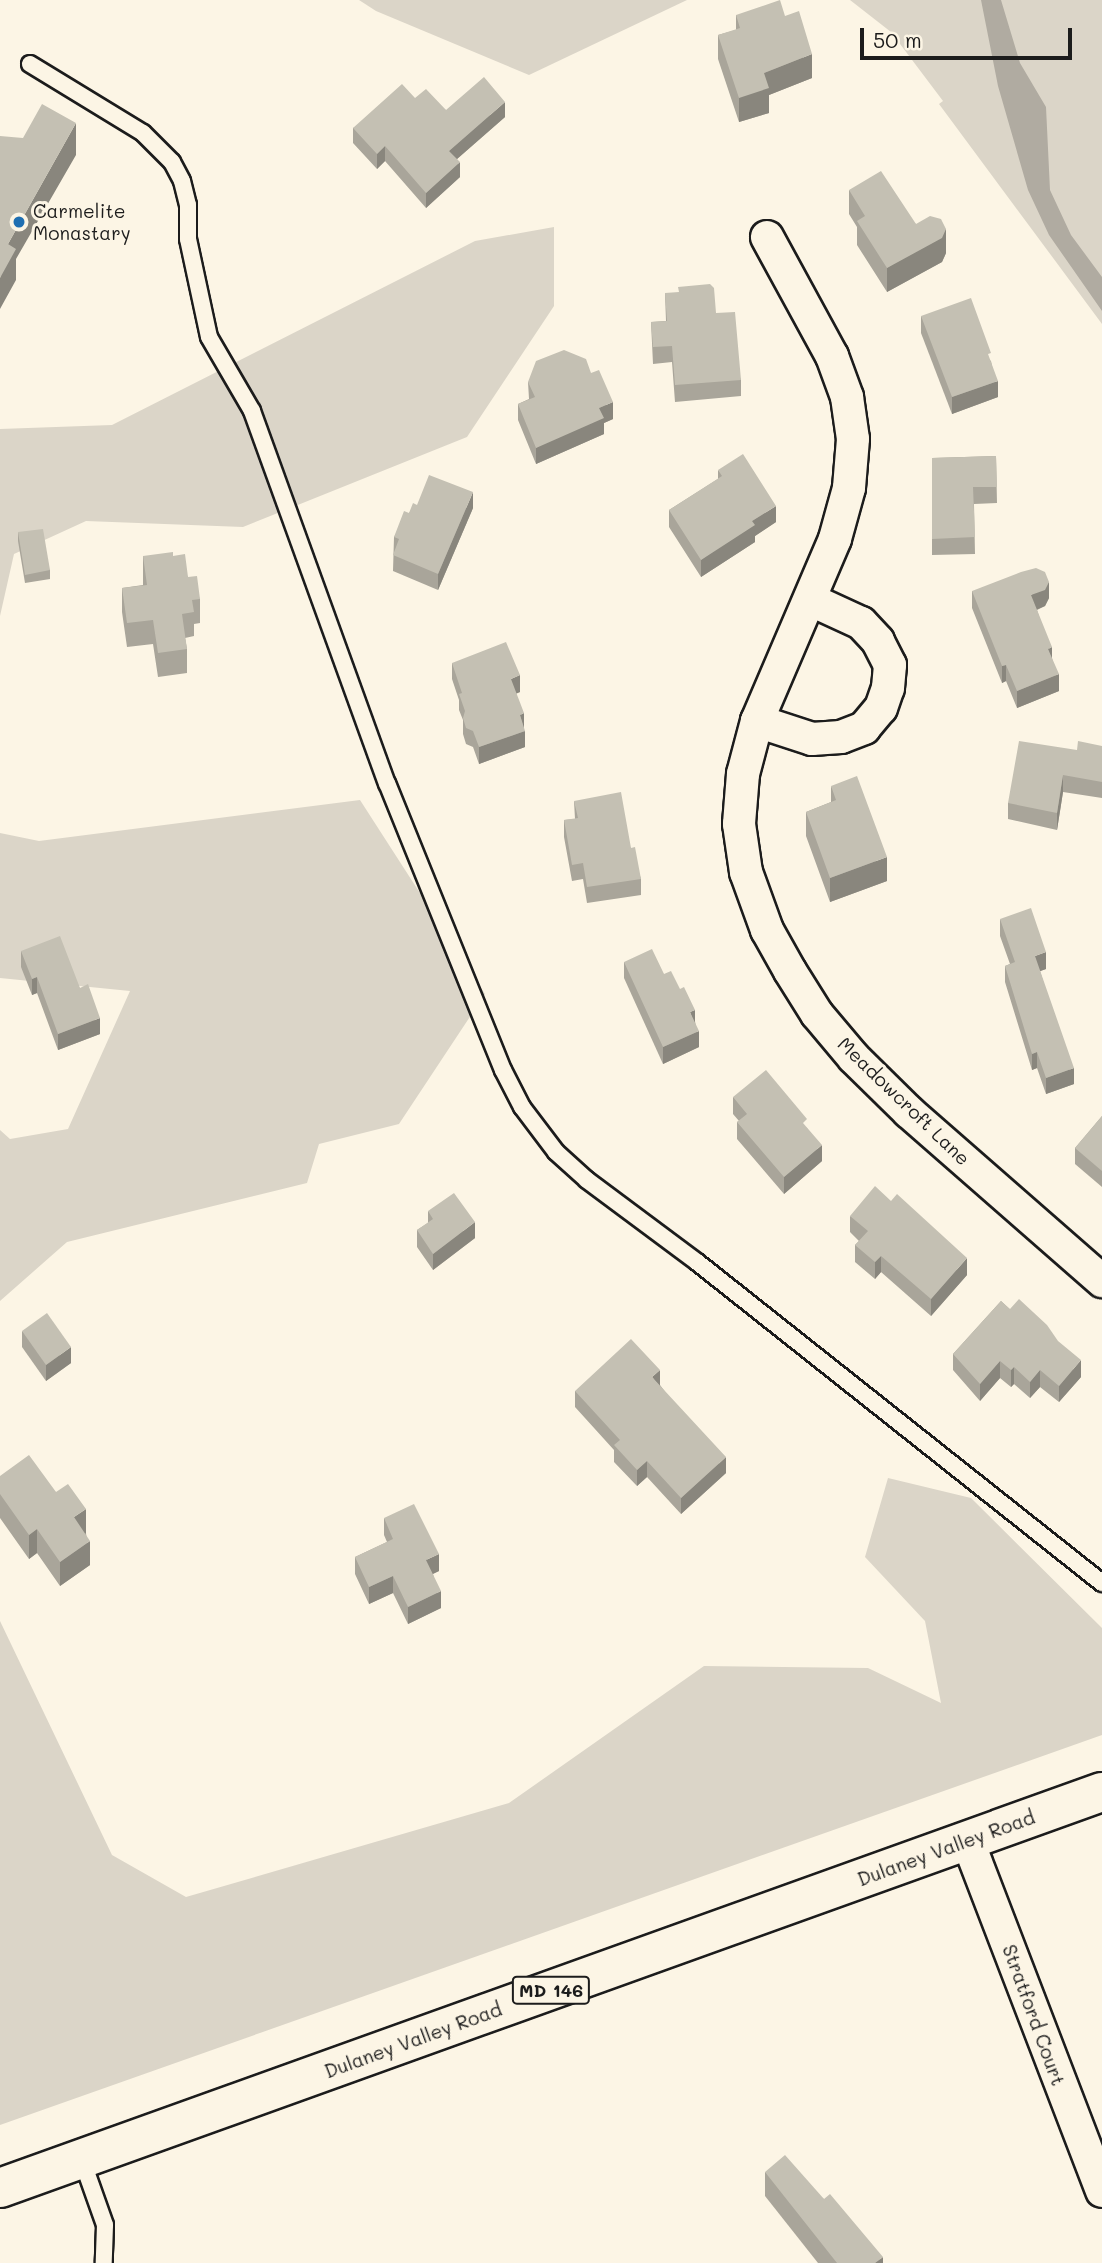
<!DOCTYPE html>
<html>
<head>
<meta charset="utf-8">
<style>
  body { margin:0 }
  #map { position:relative; width:1102px; height:2263px; overflow:hidden; background:#fcf5e5; font-family:Mali,sans-serif }
  div>[style] { position:absolute }
  [style*='--x'] { left:calc(var(--x)*1px); top:calc(var(--y)*1px); width:calc(var(--w)*1px); rotate:calc(var(--a)*1deg) }
  .green>* { inset:0; background:#dbd5c8 }
  .water>* { inset:0; background:#b0aba1 }
  .roads { filter:drop-shadow(2px 0 #1c1c1c) drop-shadow(-2px 0 #1c1c1c) drop-shadow(0 2px #1c1c1c) drop-shadow(0 -2px #1c1c1c) }
  .service>* { height:16px; margin:-8px; padding:0 8px; transform-origin:8px; border-radius:8px; background:#fcf5e5 }
  .minor>* { height:32px; margin:-16px; padding:0 16px; transform-origin:16px; border-radius:16px; background:#fcf5e5 }
  .primary>* { height:38px; margin:-19px; padding:0 19px; transform-origin:19px; border-radius:19px; background:#fcf5e5 }
  .wall>* { inset:0; background:#a9a59a }
  .shaded-wall>* { inset:0; background:#89867d }
  .building>* { inset:0; background:#c4c0b3 }
  .dots>* { width:19px; height:19px; translate:-50% -50%; box-sizing:border-box; border:4px solid #fcf5e5; border-radius:50% }
  span { translate:-50% -50%; white-space:nowrap; text-align:center; line-height:1.15; -webkit-text-stroke:6px #fcf5e5; paint-order:stroke }
  .shield-label span { padding:2px 5px; background:#fcf5e5; border:2px solid; border-radius:5px; -webkit-text-stroke-width:0 }
  .shield-label { font-size:18px; color:#1c1c1c; font-weight:700 }
  .poi-label { font-size:19px; color:#1c1c1c }
  .left { translate:0 -50%; text-align:left }
  .street-label { font-size:19px; color:#1c1c1c }
  .scale { position:absolute; left:860px; top:28px; width:212px; height:32px; box-sizing:border-box; border:4px solid #1c1c1c; border-top:0; padding-left:9px; font-size:21px; line-height:24px; white-space:nowrap; color:#1c1c1c; -webkit-text-stroke:5px #fcf5e5; paint-order:stroke }
</style>
</head>
<body>
<div id="map">
  <div class="green">
    <div style="clip-path:polygon(359px 0,687px 0,529px 75px,376px 11px)"></div>
    <div style="clip-path:polygon(850px 0,1102px 0,1102px 324px,939px 104px,943px 101px,891px 32px)"></div>
    <div style="clip-path:polygon(554px 227px,554px 306px,467px 437px,243px 527px,86px 521px,14px 554px,0 616px,0 429px,112px 425px,475px 241px)"></div>
    <div style="clip-path:polygon(360px 800px,485px 994px,399px 1124px,319px 1144px,307px 1183px,67px 1242px,0 1301px,0 1130px,10px 1139px,68px 1129px,130px 991px,0 978px,0 833px,39px 841px)"></div>
    <div style="clip-path:polygon(888px 1478px,971px 1498px,1102px 1628px,1102px 1735px,0 2125px,0 1621px,112px 1855px,186px 1897px,509px 1803px,704px 1666px,868px 1668px,941px 1703px,925px 1621px,865px 1557px)"></div>
  </div>
  <div class="water">
    <div style="clip-path:polygon(981px 0,1001px 0,1020px 63px,1046px 107px,1050px 190px,1071px 235px,1102px 277px,1102px 311px,1049px 235px,1028px 190px,998px 86px)"></div>
  </div>
  <div class="roads">
    <div class="service">
      <div style="--x:30;--y:64;--w:132;--a:31.4"></div>
      <div style="--x:143;--y:133;--w:41;--a:45"></div>
      <div style="--x:172;--y:162;--w:21;--a:62"></div>
      <div style="--x:182;--y:181;--w:25;--a:76"></div>
      <div style="--x:188;--y:205;--w:34;--a:90"></div>
      <div style="--x:188;--y:239;--w:100;--a:77.9"></div>
      <div style="--x:209;--y:337;--w:86;--a:59.8"></div>
      <div style="--x:252;--y:411;--w:396;--a:70.1"></div>
      <div style="--x:387;--y:783;--w:310;--a:68"></div>
      <div style="--x:503;--y:1070;--w:42;--a:62.8"></div>
      <div style="--x:522;--y:1107;--w:56;--a:52.9"></div>
      <div style="--x:556;--y:1152;--w:42;--a:42.1"></div>
      <div style="--x:587;--y:1180;--w:137;--a:36.7"></div>
      <div style="--x:697;--y:1262;--w:517;--a:38.4"></div>
      <div style="--x:82;--y:2160;--w:69;--a:70.5"></div>
      <div style="--x:105;--y:2225;--w:38;--a:92"></div>
    </div>
    <div class="minor">
      <div style="--x:767;--y:237;--w:136;--a:61.4"></div>
      <div style="--x:832;--y:356;--w:44;--a:69.9"></div>
      <div style="--x:847;--y:397;--w:42;--a:81.9"></div>
      <div style="--x:853;--y:439;--w:49;--a:94.7"></div>
      <div style="--x:849;--y:488;--w:53;--a:105.4"></div>
      <div style="--x:835;--y:539;--w:198;--a:113.2"></div>
      <div style="--x:757;--y:721;--w:55;--a:104.8"></div>
      <div style="--x:743;--y:774;--w:50;--a:94.6"></div>
      <div style="--x:739;--y:824;--w:49;--a:81.7"></div>
      <div style="--x:746;--y:872;--w:62;--a:70.1"></div>
      <div style="--x:767;--y:930;--w:47;--a:60.7"></div>
      <div style="--x:790;--y:971;--w:51;--a:57.9"></div>
      <div style="--x:817;--y:1014;--w:57;--a:49.9"></div>
      <div style="--x:854;--y:1058;--w:77;--a:44.5"></div>
      <div style="--x:909;--y:1112;--w:257;--a:41.2"></div>
      <div style="--x:757;--y:721;--w:58;--a:18.1"></div>
      <div style="--x:812;--y:739;--w:29;--a:-4"></div>
      <div style="--x:841;--y:737;--w:25;--a:-21"></div>
      <div style="--x:864;--y:728;--w:26;--a:-50"></div>
      <div style="--x:881;--y:708;--w:21;--a:-71"></div>
      <div style="--x:888;--y:688;--w:23;--a:-85"></div>
      <div style="--x:890;--y:665;--w:27;--a:-117"></div>
      <div style="--x:878;--y:641;--w:25;--a:-133"></div>
      <div style="--x:861;--y:623;--w:55;--a:-155.3"></div>
      <div style="--x:967;--y:1839;--w:377;--a:69"></div>
    </div>
    <div class="primary">
      <div style="--x:0;--y:2188;--w:1171;--a:-19.77"></div>
    </div>
  </div>
  <div class="wall">
    <div style="clip-path:polygon(736px 15px,785px 16px,812px 78px,769px 95px,769px 113px,739px 122px,718px 59px,718px 35px,736px 30px)"></div>
    <div style="clip-path:polygon(415px 98px,446px 110px,505px 117px,457px 159px,460px 177px,426px 208px,385px 161px,377px 169px,353px 143px,353px 128px)"></div>
    <div style="clip-path:polygon(849px 190px,916px 224px,946px 253px,942px 262px,887px 292px,857px 245px,857px 227px,849px 214px)"></div>
    <div style="clip-path:polygon(665px 293px,716px 313px,741px 380px,741px 396px,675px 402px,672px 362px,653px 364px,651px 322px,666px 321px)"></div>
    <div style="clip-path:polygon(921px 316px,991px 361px,998px 397px,952px 414px,921px 333px)"></div>
    <div style="clip-path:polygon(591px 373px,613px 419px,604px 423px,604px 434px,536px 464px,518px 420px,518px 404px,529px 399px,528px 382px)"></div>
    <div style="clip-path:polygon(996px 456px,997px 503px,974px 504px,975px 554px,932px 555px,932px 458px)"></div>
    <div style="clip-path:polygon(718px 470px,776px 522px,755px 536px,755px 542px,701px 577px,669px 527px,669px 510px,718px 479px)"></div>
    <div style="clip-path:polygon(417px 505px,473px 508px,438px 590px,393px 571px,394px 537px,409px 513px)"></div>
    <div style="clip-path:polygon(18px 532px,50px 570px,50px 579px,25px 583px,18px 541px)"></div>
    <div style="clip-path:polygon(143px 556px,173px 556px,188px 577px,200px 599px,200px 623px,194px 624px,194px 636px,185px 638px,187px 649px,187px 673px,158px 677px,153px 644px,127px 647px,122px 612px,122px 588px,143px 585px)"></div>
    <div style="clip-path:polygon(972px 591px,1049px 598px,1045px 606px,1037px 610px,1052px 658px,1059px 691px,1017px 708px,1006px 681px,1002px 683px,972px 608px)"></div>
    <div style="clip-path:polygon(452px 663px,520px 692px,516px 693px,524px 729px,525px 747px,479px 764px,473px 747px,466px 744px,463px 734px,463px 720px,459px 710px,459px 700px,452px 679px)"></div>
    <div style="clip-path:polygon(1102px 746px,1102px 798px,1063px 792px,1057px 830px,1008px 819px,1008px 803px,1077px 750px)"></div>
    <div style="clip-path:polygon(831px 786px,887px 881px,830px 902px,806px 836px,806px 812px,831px 802px)"></div>
    <div style="clip-path:polygon(574px 801px,631px 848px,641px 879px,641px 895px,587px 903px,583px 879px,572px 881px,564px 837px,564px 820px,575px 819px)"></div>
    <div style="clip-path:polygon(1000px 919px,1046px 969px,1040px 971px,1074px 1084px,1046px 1094px,1037px 1068px,1032px 1070px,1005px 982px,1005px 966px,1010px 964px,1000px 936px)"></div>
    <div style="clip-path:polygon(21px 951px,80px 988px,100px 1034px,58px 1050px,37px 993px,32px 995px,21px 967px)"></div>
    <div style="clip-path:polygon(624px 962px,664px 974px,695px 1021px,699px 1047px,663px 1064px,624px 978px)"></div>
    <div style="clip-path:polygon(733px 1097px,807px 1128px,822px 1161px,784px 1194px,737px 1139px,737px 1122px,739px 1121px,733px 1114px)"></div>
    <div style="clip-path:polygon(1102px 1116px,1102px 1187px,1075px 1164px,1075px 1148px)"></div>
    <div style="clip-path:polygon(428px 1211px,475px 1238px,433px 1270px,417px 1247px,417px 1230px,428px 1223px)"></div>
    <div style="clip-path:polygon(850px 1216px,967px 1275px,931px 1316px,881px 1272px,875px 1279px,855px 1262px,855px 1245px,859px 1241px,850px 1232px)"></div>
    <div style="clip-path:polygon(1001px 1301px,1081px 1377px,1059px 1402px,1040px 1387px,1030px 1398px,1014px 1384px,1011px 1387px,1000px 1378px,980px 1401px,953px 1370px,953px 1354px)"></div>
    <div style="clip-path:polygon(22px 1331px,71px 1363px,46px 1381px,22px 1347px)"></div>
    <div style="clip-path:polygon(660px 1385px,726px 1473px,681px 1514px,647px 1477px,637px 1486px,614px 1462px,614px 1450px,575px 1407px,575px 1391px)"></div>
    <div style="clip-path:polygon(0 1476px,56px 1492px,86px 1533px,90px 1565px,60px 1586px,37px 1553px,29px 1559px,0 1518px)"></div>
    <div style="clip-path:polygon(384px 1518px,439px 1571px,433px 1574px,441px 1608px,408px 1624px,393px 1593px,369px 1604px,355px 1574px,355px 1557px,387px 1542px,384px 1535px)"></div>
    <div style="clip-path:polygon(765px 2172px,824px 2199px,883px 2263px,818px 2263px,765px 2196px)"></div>
  </div>
  <div class="shaded-wall">
    <div style="clip-path:polygon(812px 54px,812px 78px,769px 95px,769px 113px,739px 122px,739px 98px,764px 73px)"></div>
    <div style="clip-path:polygon(505px 102px,505px 117px,449px 166px,449px 151px)"></div>
    <div style="clip-path:polygon(76px 123px,76px 155px,16px 259px,16px 280px,0 309px,0 278px,8px 244px)"></div>
    <div style="clip-path:polygon(385px 146px,385px 161px,377px 169px,377px 154px)"></div>
    <div style="clip-path:polygon(460px 162px,460px 177px,426px 208px,426px 193px)"></div>
    <div style="clip-path:polygon(946px 229px,946px 253px,942px 262px,887px 292px,887px 268px)"></div>
    <div style="clip-path:polygon(998px 381px,998px 397px,952px 414px,952px 397px)"></div>
    <div style="clip-path:polygon(613px 402px,613px 419px,604px 423px,604px 434px,536px 464px,536px 448px,599px 408px)"></div>
    <div style="clip-path:polygon(473px 492px,473px 508px,438px 590px,438px 574px)"></div>
    <div style="clip-path:polygon(776px 506px,776px 522px,755px 536px,755px 542px,701px 577px,701px 560px,752px 521px)"></div>
    <div style="clip-path:polygon(1049px 582px,1049px 598px,1045px 606px,1031px 612px,1031px 595px)"></div>
    <div style="clip-path:polygon(1052px 647px,1052px 663px,1048px 649px)"></div>
    <div style="clip-path:polygon(1006px 665px,1006px 681px,1002px 683px,1002px 666px)"></div>
    <div style="clip-path:polygon(1059px 674px,1059px 691px,1017px 708px,1017px 691px)"></div>
    <div style="clip-path:polygon(520px 675px,520px 692px,511px 696px,511px 679px)"></div>
    <div style="clip-path:polygon(524px 713px,524px 730px,520px 715px)"></div>
    <div style="clip-path:polygon(525px 731px,525px 747px,479px 764px,479px 747px)"></div>
    <div style="clip-path:polygon(1063px 775px,1063px 792px,1057px 830px,1057px 813px)"></div>
    <div style="clip-path:polygon(887px 857px,887px 881px,830px 902px,830px 878px)"></div>
    <div style="clip-path:polygon(1046px 952px,1046px 969px,1035px 973px,1035px 956px)"></div>
    <div style="clip-path:polygon(37px 977px,37px 993px,32px 995px,32px 979px)"></div>
    <div style="clip-path:polygon(695px 1010px,695px 1026px,690px 1012px)"></div>
    <div style="clip-path:polygon(100px 1018px,100px 1034px,58px 1050px,58px 1034px)"></div>
    <div style="clip-path:polygon(699px 1031px,699px 1047px,663px 1064px,663px 1047px)"></div>
    <div style="clip-path:polygon(1037px 1052px,1037px 1068px,1032px 1070px,1032px 1054px)"></div>
    <div style="clip-path:polygon(1074px 1068px,1074px 1084px,1046px 1094px,1046px 1078px)"></div>
    <div style="clip-path:polygon(822px 1145px,822px 1161px,784px 1194px,784px 1177px)"></div>
    <div style="clip-path:polygon(475px 1222px,475px 1238px,433px 1270px,433px 1254px)"></div>
    <div style="clip-path:polygon(881px 1256px,881px 1272px,875px 1279px,875px 1262px)"></div>
    <div style="clip-path:polygon(967px 1258px,967px 1275px,931px 1316px,931px 1299px)"></div>
    <div style="clip-path:polygon(71px 1347px,71px 1363px,46px 1381px,46px 1365px)"></div>
    <div style="clip-path:polygon(1081px 1360px,1081px 1377px,1059px 1402px,1059px 1386px)"></div>
    <div style="clip-path:polygon(1000px 1361px,1000px 1378px,980px 1401px,980px 1384px)"></div>
    <div style="clip-path:polygon(1014px 1367px,1014px 1384px,1011px 1387px,1011px 1370px)"></div>
    <div style="clip-path:polygon(660px 1370px,660px 1387px,652px 1377px)"></div>
    <div style="clip-path:polygon(1040px 1370px,1040px 1387px,1030px 1398px,1030px 1382px)"></div>
    <div style="clip-path:polygon(726px 1457px,726px 1473px,681px 1514px,681px 1498px)"></div>
    <div style="clip-path:polygon(647px 1461px,647px 1477px,637px 1486px,637px 1470px)"></div>
    <div style="clip-path:polygon(86px 1509px,86px 1533px,74px 1541px,74px 1517px)"></div>
    <div style="clip-path:polygon(37px 1529px,37px 1553px,29px 1559px,29px 1535px)"></div>
    <div style="clip-path:polygon(90px 1541px,90px 1565px,60px 1586px,60px 1562px)"></div>
    <div style="clip-path:polygon(439px 1554px,439px 1571px,426px 1577px,426px 1560px)"></div>
    <div style="clip-path:polygon(393px 1576px,393px 1593px,369px 1604px,369px 1587px)"></div>
    <div style="clip-path:polygon(441px 1591px,441px 1608px,408px 1624px,408px 1607px)"></div>
    <div style="clip-path:polygon(883px 2257px,883px 2263px,875px 2263px)"></div>
  </div>
  <div class="building">
    <div style="clip-path:polygon(780px 0,785px 16px,799px 11px,812px 54px,764px 73px,769px 88px,739px 98px,718px 35px,740px 28px,736px 15px)"></div>
    <div style="clip-path:polygon(484px 77px,505px 102px,449px 151px,460px 162px,426px 193px,385px 146px,377px 154px,353px 128px,402px 84px,415px 98px,426px 89px,446px 110px)"></div>
    <div style="clip-path:polygon(42px 104px,76px 123px,8px 244px,16px 249px,0 278px,0 136px,23px 138px)"></div>
    <div style="clip-path:polygon(881px 171px,916px 224px,930px 216px,941px 219px,946px 229px,942px 238px,887px 268px,857px 221px,865px 216px,849px 190px)"></div>
    <div style="clip-path:polygon(710px 284px,714px 288px,716px 313px,735px 312px,741px 380px,675px 385px,672px 346px,653px 347px,651px 322px,667px 321px,665px 293px,679px 292px,678px 287px)"></div>
    <div style="clip-path:polygon(971px 298px,991px 353px,988px 354px,998px 381px,952px 397px,921px 316px)"></div>
    <div style="clip-path:polygon(564px 350px,586px 359px,591px 373px,599px 370px,613px 402px,599px 408px,604px 418px,536px 448px,518px 404px,535px 397px,528px 382px,536px 361px)"></div>
    <div style="clip-path:polygon(743px 454px,776px 506px,752px 521px,755px 525px,701px 560px,669px 510px,722px 476px,718px 470px)"></div>
    <div style="clip-path:polygon(996px 456px,997px 487px,973px 487px,975px 537px,932px 539px,932px 458px)"></div>
    <div style="clip-path:polygon(429px 475px,473px 492px,438px 574px,393px 555px,399px 539px,394px 537px,404px 511px,409px 513px,413px 503px,417px 505px)"></div>
    <div style="clip-path:polygon(43px 529px,50px 570px,25px 575px,18px 532px)"></div>
    <div style="clip-path:polygon(173px 552px,173px 556px,185px 554px,188px 577px,197px 576px,200px 599px,192px 600px,194px 612px,182px 614px,187px 649px,158px 653px,153px 620px,127px 623px,122px 588px,147px 585px,143px 556px)"></div>
    <div style="clip-path:polygon(1036px 568px,1045px 572px,1049px 582px,1045px 590px,1031px 595px,1052px 647px,1048px 649px,1059px 674px,1017px 691px,1006px 665px,1002px 666px,972px 591px,1021px 572px)"></div>
    <div style="clip-path:polygon(506px 642px,520px 675px,511px 679px,524px 713px,520px 715px,525px 731px,479px 747px,473px 731px,466px 728px,463px 718px,465px 711px,459px 694px,462px 693px,452px 663px)"></div>
    <div style="clip-path:polygon(1019px 741px,1077px 750px,1078px 741px,1102px 746px,1102px 782px,1063px 775px,1057px 813px,1008px 803px)"></div>
    <div style="clip-path:polygon(857px 776px,887px 857px,830px 878px,806px 812px,836px 800px,831px 786px)"></div>
    <div style="clip-path:polygon(621px 792px,631px 848px,635px 847px,641px 879px,587px 887px,583px 863px,572px 865px,564px 820px,578px 818px,574px 801px)"></div>
    <div style="clip-path:polygon(1031px 908px,1046px 952px,1035px 956px,1074px 1068px,1046px 1078px,1037px 1052px,1032px 1054px,1005px 966px,1015px 962px,1000px 919px)"></div>
    <div style="clip-path:polygon(60px 936px,80px 988px,88px 984px,100px 1018px,58px 1034px,37px 977px,32px 979px,21px 951px)"></div>
    <div style="clip-path:polygon(652px 949px,664px 974px,671px 971px,680px 989px,684px 987px,695px 1010px,690px 1012px,699px 1031px,663px 1047px,624px 962px)"></div>
    <div style="clip-path:polygon(766px 1070px,807px 1119px,803px 1123px,822px 1145px,784px 1177px,737px 1122px,747px 1114px,733px 1097px)"></div>
    <div style="clip-path:polygon(1102px 1116px,1102px 1171px,1075px 1148px)"></div>
    <div style="clip-path:polygon(875px 1186px,891px 1201px,897px 1194px,967px 1258px,931px 1299px,881px 1256px,875px 1262px,855px 1245px,868px 1231px,850px 1216px)"></div>
    <div style="clip-path:polygon(454px 1193px,475px 1222px,433px 1254px,417px 1230px,433px 1219px,428px 1211px)"></div>
    <div style="clip-path:polygon(1019px 1299px,1047px 1325px,1058px 1341px,1081px 1360px,1059px 1386px,1040px 1370px,1030px 1382px,1014px 1367px,1011px 1370px,1000px 1361px,980px 1384px,953px 1354px,1001px 1301px,1010px 1309px)"></div>
    <div style="clip-path:polygon(47px 1313px,71px 1347px,46px 1365px,22px 1331px)"></div>
    <div style="clip-path:polygon(631px 1339px,660px 1370px,652px 1377px,726px 1457px,681px 1498px,647px 1461px,637px 1470px,614px 1445px,620px 1440px,575px 1391px)"></div>
    <div style="clip-path:polygon(29px 1455px,56px 1492px,68px 1484px,86px 1509px,74px 1517px,90px 1541px,60px 1562px,37px 1529px,29px 1535px,0 1494px,0 1476px)"></div>
    <div style="clip-path:polygon(414px 1504px,439px 1554px,426px 1560px,441px 1591px,408px 1607px,393px 1576px,369px 1587px,355px 1557px,393px 1539px,384px 1518px)"></div>
    <div style="clip-path:polygon(785px 2155px,824px 2199px,830px 2194px,883px 2257px,875px 2263px,837px 2263px,765px 2172px)"></div>
  </div>
  <div class="dots">
    <div style="left:19px;top:222px;background:#1f6fb2"></div>
  </div>
  <div class="shield-label">
    <span style="left:551px;top:1990px">MD 146</span>
  </div>
  <div class="poi-label">
    <span class="left" style="left:33px;top:222px">Carmelite<br>Monastary</span>
  </div>
  <div class="street-label">
    <span style="left:904px;top:1101px;rotate:44deg">Meadowcroft Lane</span>
    <span style="left:946px;top:1848px;rotate:-20deg">Dulaney Valley Road</span>
    <span style="left:1034px;top:2015px;rotate:70deg">Stratford Court</span>
    <span style="left:413px;top:2040px;rotate:-20deg">Dulaney Valley Road</span>
  </div>
  <div class="scale">50 m</div>
</div>
</body>
</html>
